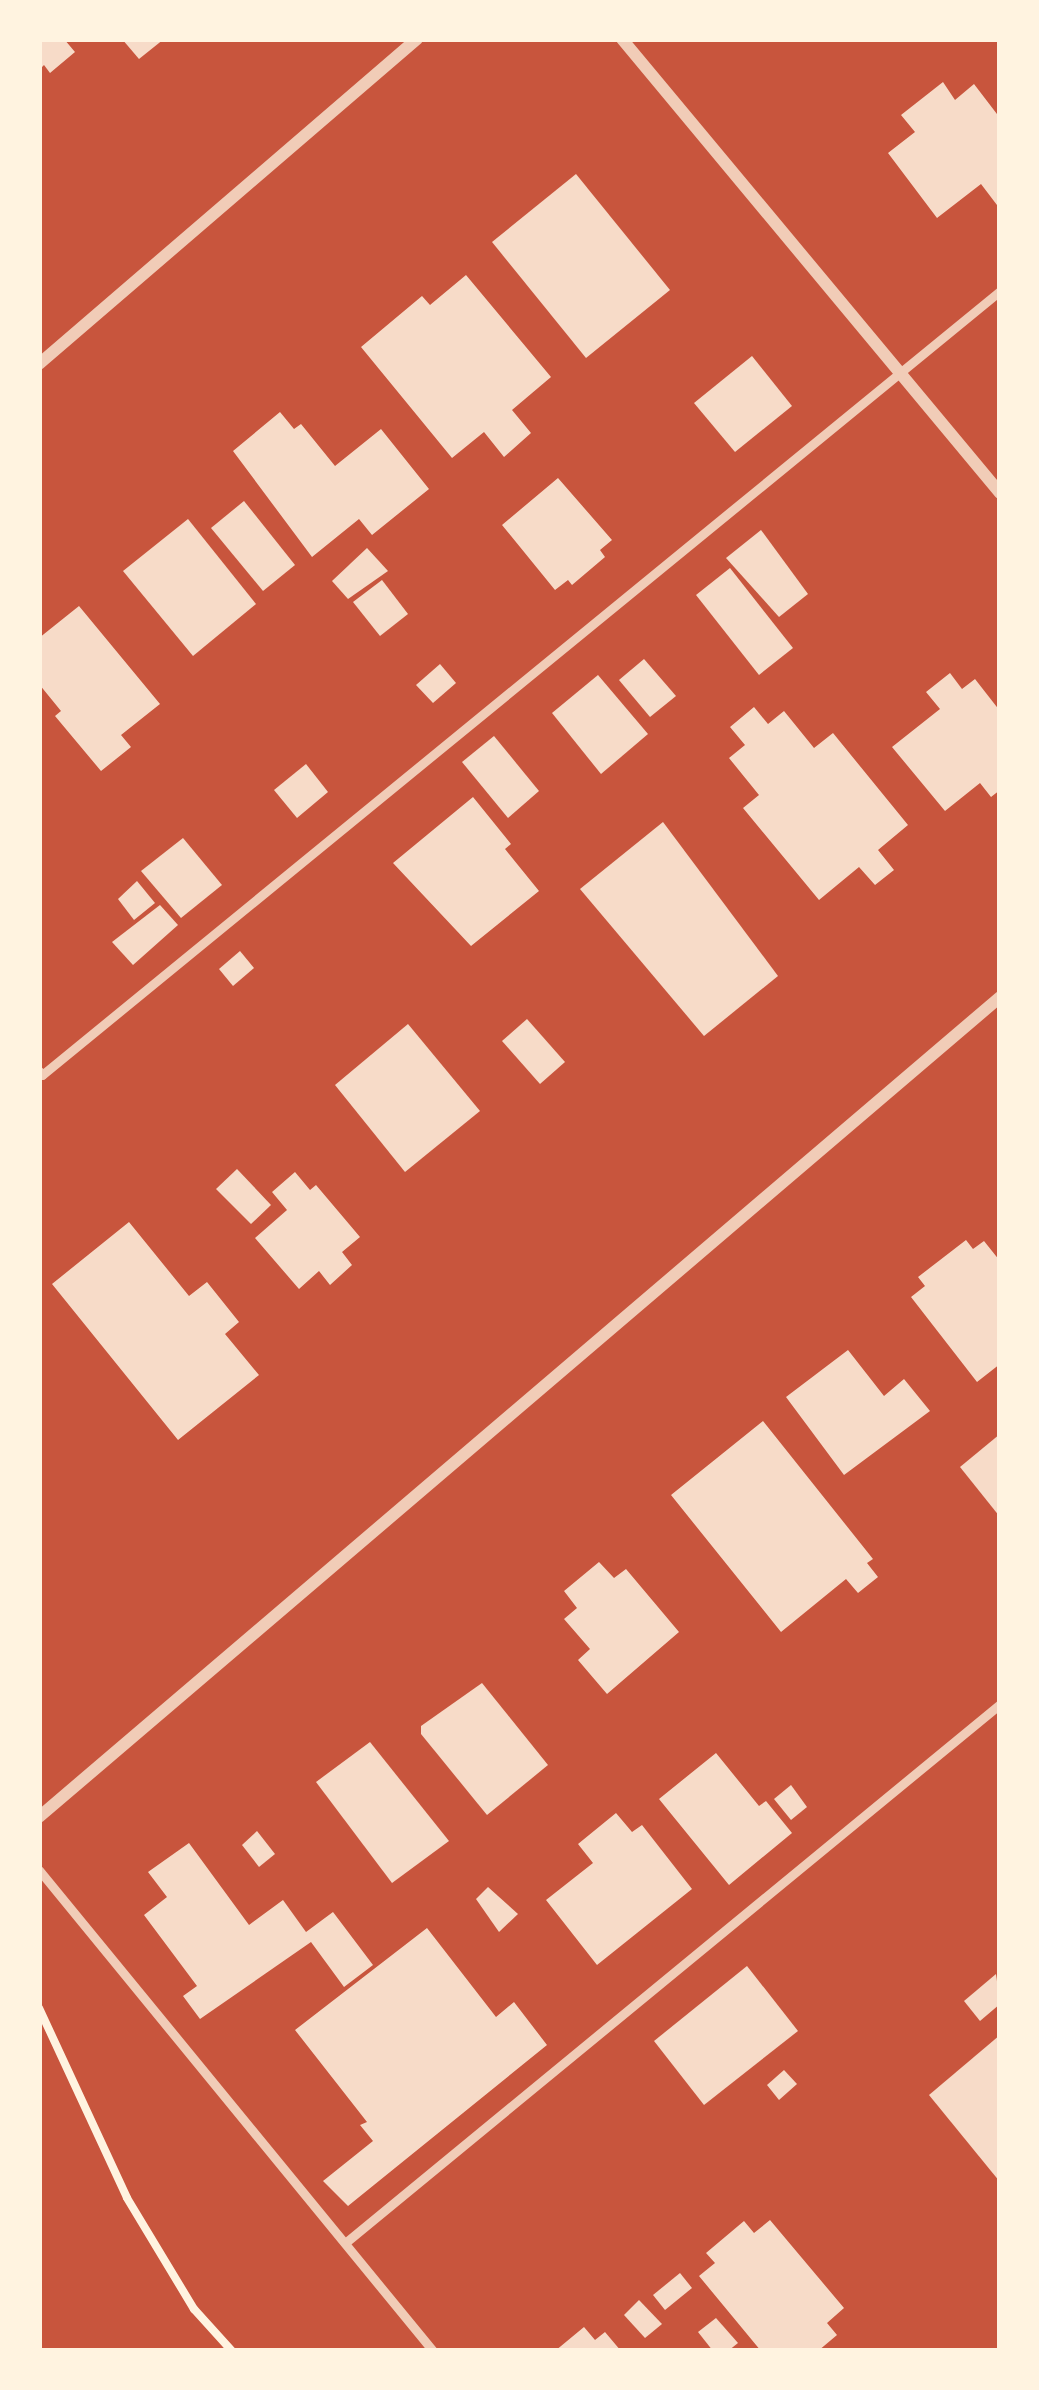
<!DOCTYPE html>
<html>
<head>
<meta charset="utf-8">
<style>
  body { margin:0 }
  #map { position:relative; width:1039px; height:2390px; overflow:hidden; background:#c8553d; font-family:"Public Sans",sans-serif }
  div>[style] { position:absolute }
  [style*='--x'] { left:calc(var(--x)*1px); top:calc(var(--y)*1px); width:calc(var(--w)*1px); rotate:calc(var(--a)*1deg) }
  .building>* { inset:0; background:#f7dbc8 }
  .path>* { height:8px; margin:-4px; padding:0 4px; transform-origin:4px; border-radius:4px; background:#fff3e0 }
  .service>* { height:9px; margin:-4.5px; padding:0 4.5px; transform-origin:4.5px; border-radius:4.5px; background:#f1ccb7 }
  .minor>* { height:12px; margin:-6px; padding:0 6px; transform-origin:6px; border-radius:6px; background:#f1ccb7 }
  span { translate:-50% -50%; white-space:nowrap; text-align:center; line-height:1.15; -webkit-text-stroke:12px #fff3e0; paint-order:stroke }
  .frame { position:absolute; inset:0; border:42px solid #fff3e0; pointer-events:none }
</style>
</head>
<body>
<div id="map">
  <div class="building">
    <div style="clip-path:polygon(39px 39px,64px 39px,75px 52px,50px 73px,44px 65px,39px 70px)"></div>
    <div style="clip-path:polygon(122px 39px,164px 39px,139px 59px)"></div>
    <div style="clip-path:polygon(943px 82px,955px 100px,974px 84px,1000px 118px,1000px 209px,981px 184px,937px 218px,888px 153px,915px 132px,901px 115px)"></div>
    <div style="clip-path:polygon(576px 174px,670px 290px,586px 358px,492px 242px)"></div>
    <div style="clip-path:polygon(466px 275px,551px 377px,512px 410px,531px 433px,504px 457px,484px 432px,452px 458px,361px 347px,422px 296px,430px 305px)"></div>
    <div style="clip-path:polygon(752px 356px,792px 406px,735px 452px,694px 403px)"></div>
    <div style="clip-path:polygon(280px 412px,294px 429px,301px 424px,335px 466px,381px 429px,429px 489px,372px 535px,359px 519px,312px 557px,233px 451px)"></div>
    <div style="clip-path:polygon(558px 478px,612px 540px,600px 550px,605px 557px,572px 585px,568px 580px,555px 590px,502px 525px)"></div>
    <div style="clip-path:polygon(244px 501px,295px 565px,263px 591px,211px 528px)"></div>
    <div style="clip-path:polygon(188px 519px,256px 604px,193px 656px,123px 571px)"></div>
    <div style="clip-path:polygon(761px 530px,808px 594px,779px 617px,726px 558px)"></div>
    <div style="clip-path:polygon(367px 548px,388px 571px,348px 599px,332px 581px)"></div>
    <div style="clip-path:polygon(730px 568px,793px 648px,759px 675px,696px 595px)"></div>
    <div style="clip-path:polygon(382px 580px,408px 614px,380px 636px,353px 602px)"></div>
    <div style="clip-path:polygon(79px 606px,160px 704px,121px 735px,131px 747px,101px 771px,55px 716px,61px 711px,39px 684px,39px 638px)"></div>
    <div style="clip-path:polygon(644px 659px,676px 696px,650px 717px,619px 680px)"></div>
    <div style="clip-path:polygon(440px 664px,456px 683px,433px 703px,416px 685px)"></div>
    <div style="clip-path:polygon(950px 673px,962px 689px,975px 679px,1000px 711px,1000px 790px,991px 797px,980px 783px,945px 811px,892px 747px,940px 709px,926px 692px)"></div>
    <div style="clip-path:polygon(598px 675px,648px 734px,601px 774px,552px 713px)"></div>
    <div style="clip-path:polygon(754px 707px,768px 724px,784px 711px,814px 748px,833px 733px,908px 825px,878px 850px,894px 870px,875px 885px,859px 867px,819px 900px,743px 808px,759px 795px,729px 758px,745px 745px,730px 727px)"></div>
    <div style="clip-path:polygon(494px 736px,539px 791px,508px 818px,462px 762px)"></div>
    <div style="clip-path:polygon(306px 764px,328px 792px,297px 818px,274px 790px)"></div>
    <div style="clip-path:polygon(473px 797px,511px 844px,505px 849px,539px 891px,471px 946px,393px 863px)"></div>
    <div style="clip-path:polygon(663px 822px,778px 976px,704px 1036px,580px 889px)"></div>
    <div style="clip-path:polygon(183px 838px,222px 885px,181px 918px,141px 871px)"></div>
    <div style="clip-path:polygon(137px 881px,155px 903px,134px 920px,118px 899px)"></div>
    <div style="clip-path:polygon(160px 905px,178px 925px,133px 965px,112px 942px)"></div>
    <div style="clip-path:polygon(240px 951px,254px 968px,233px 986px,219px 969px)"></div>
    <div style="clip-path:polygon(527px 1019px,565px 1062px,540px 1084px,502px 1041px)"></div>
    <div style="clip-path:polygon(408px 1024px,480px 1111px,405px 1172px,335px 1085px)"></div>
    <div style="clip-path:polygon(237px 1169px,271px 1205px,251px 1224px,216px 1189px)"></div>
    <div style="clip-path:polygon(295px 1172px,310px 1190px,316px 1185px,360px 1237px,342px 1252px,352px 1265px,330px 1285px,319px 1271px,299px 1289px,255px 1238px,287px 1210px,272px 1192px)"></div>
    <div style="clip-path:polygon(129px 1222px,189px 1296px,207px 1282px,239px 1322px,225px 1334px,259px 1375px,178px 1440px,52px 1284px)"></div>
    <div style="clip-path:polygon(966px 1240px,973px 1249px,984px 1241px,1000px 1261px,1000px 1364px,977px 1382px,911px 1297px,925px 1286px,918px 1277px)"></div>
    <div style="clip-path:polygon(848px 1350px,884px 1396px,904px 1379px,930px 1411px,844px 1475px,786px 1397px)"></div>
    <div style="clip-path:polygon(763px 1421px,873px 1559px,867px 1563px,878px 1577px,858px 1593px,846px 1579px,781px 1632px,671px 1495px)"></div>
    <div style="clip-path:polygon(1000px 1434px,1000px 1517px,960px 1467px)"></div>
    <div style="clip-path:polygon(599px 1562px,614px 1578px,626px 1569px,679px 1632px,607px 1694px,578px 1660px,590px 1649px,564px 1619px,577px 1608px,564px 1591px)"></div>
    <div style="clip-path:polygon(482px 1683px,548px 1765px,487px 1815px,421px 1734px,421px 1726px)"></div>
    <div style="clip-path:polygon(370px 1742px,449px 1841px,392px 1883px,316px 1782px)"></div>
    <div style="clip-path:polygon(716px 1753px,759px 1806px,766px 1801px,792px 1833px,729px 1885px,659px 1799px)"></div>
    <div style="clip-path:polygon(791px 1785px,807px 1807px,791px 1820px,774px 1799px)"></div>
    <div style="clip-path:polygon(616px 1813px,632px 1832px,642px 1825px,692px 1889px,597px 1965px,546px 1900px,593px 1863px,578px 1844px)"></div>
    <div style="clip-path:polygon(257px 1831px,275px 1854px,259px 1867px,242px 1845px)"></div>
    <div style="clip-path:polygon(189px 1843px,249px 1925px,283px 1900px,306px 1932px,333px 1912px,373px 1965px,344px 1987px,311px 1942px,200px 2019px,183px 1996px,197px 1986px,144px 1915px,167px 1897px,148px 1872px)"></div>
    <div style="clip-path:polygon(488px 1887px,518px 1914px,499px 1932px,476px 1899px)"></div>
    <div style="clip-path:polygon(427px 1928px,496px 2017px,514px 2002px,547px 2045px,348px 2206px,323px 2181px,373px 2141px,360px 2125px,367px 2122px,295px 2030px)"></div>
    <div style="clip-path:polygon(747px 1966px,798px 2031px,704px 2105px,654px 2041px)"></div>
    <div style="clip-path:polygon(996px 1974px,1000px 2004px,980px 2021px,964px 2001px)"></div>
    <div style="clip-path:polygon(1000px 2035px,1000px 2182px,929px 2095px)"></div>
    <div style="clip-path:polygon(784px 2070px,797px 2084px,779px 2100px,767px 2085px)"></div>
    <div style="clip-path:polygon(770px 2220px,844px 2308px,827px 2323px,837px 2335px,818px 2351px,761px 2351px,699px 2276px,715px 2263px,706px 2253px,744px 2221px,754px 2233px)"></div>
    <div style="clip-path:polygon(680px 2273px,692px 2288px,665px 2310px,653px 2295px)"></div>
    <div style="clip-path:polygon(639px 2300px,662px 2324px,645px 2338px,624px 2315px)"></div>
    <div style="clip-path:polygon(716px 2318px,738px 2343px,728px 2351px,713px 2351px,698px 2332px)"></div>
    <div style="clip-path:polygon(584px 2327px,595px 2340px,605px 2332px,621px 2351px,555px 2351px)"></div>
  </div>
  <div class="path">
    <div style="--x:39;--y:2008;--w:209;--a:65.1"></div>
    <div style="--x:127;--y:2198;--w:130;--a:58.9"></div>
    <div style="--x:194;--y:2309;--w:57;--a:47.9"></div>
  </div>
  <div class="service">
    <div style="--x:39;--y:1071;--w:5;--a:53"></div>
    <div style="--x:42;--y:1075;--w:1238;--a:-39.3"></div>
    <div style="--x:39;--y:1870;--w:622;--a:50.68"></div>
    <div style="--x:345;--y:2243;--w:848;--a:-39.45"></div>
  </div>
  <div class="minor">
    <div style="--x:622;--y:39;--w:591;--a:50.22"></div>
    <div style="--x:39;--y:364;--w:499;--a:-40.7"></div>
    <div style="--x:39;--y:1817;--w:1263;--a:-40.47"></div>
  </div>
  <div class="frame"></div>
</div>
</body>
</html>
